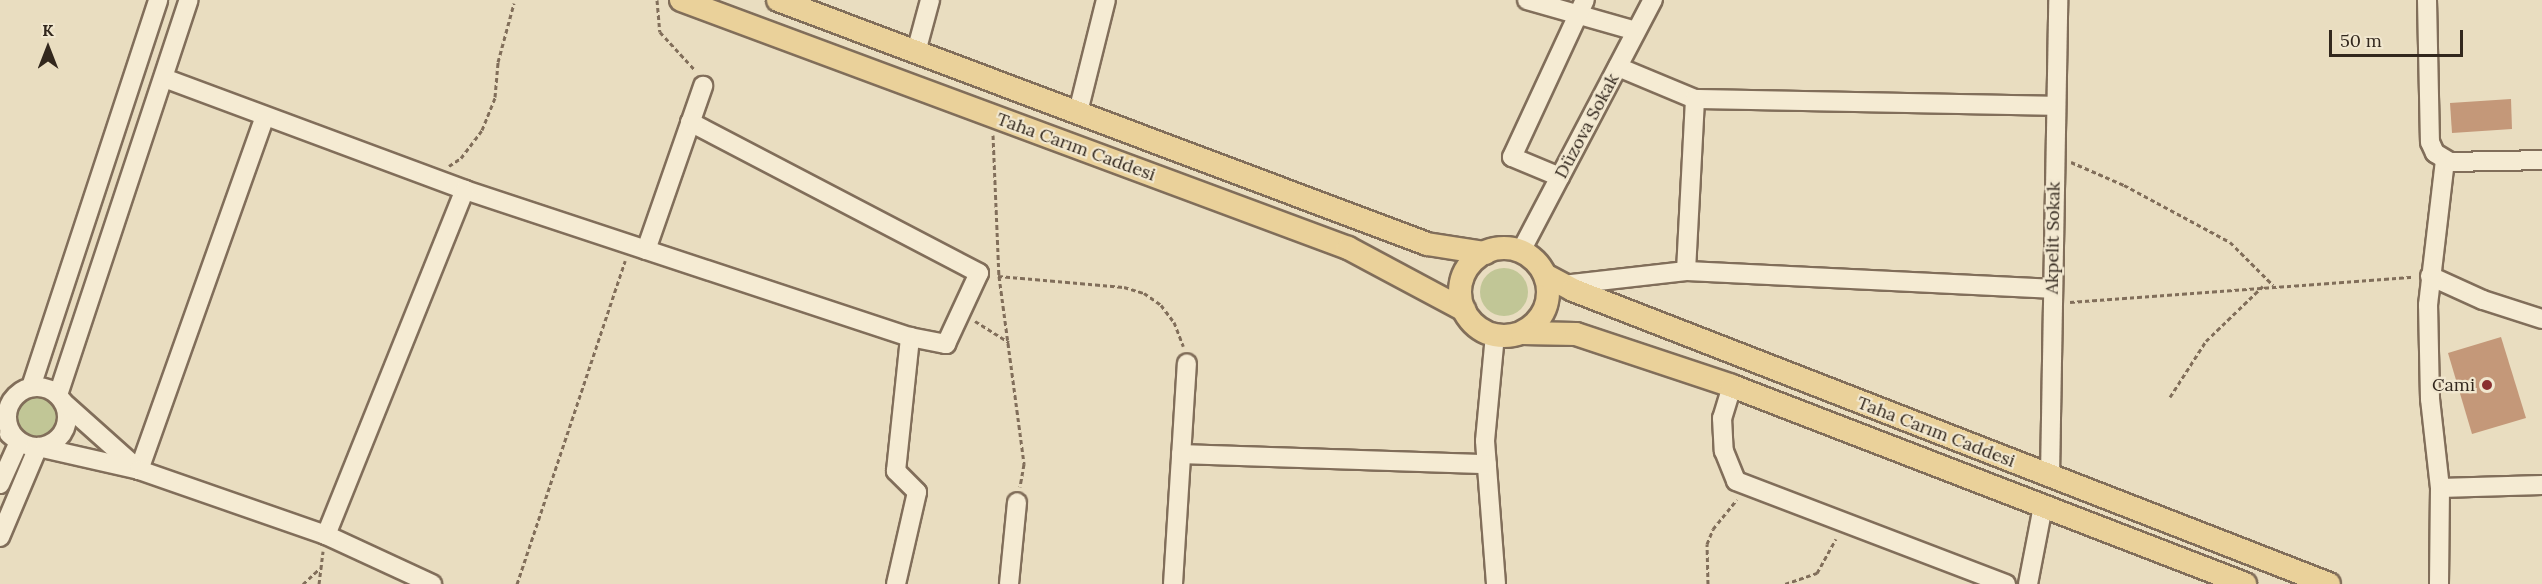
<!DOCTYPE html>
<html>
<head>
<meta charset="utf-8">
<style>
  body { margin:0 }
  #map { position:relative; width:2542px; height:584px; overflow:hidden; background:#e9ddc0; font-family:Lora,serif }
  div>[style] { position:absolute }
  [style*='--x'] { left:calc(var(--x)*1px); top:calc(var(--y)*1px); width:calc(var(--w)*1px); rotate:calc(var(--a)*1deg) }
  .green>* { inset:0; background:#c1c696 }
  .round { border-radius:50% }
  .building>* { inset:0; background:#c49879 }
  .path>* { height:3px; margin-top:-1.5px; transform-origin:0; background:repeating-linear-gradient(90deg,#816e5a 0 4.5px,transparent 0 7.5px) }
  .roads { filter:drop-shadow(2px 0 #816e5a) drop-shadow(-2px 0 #816e5a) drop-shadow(0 2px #816e5a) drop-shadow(0 -2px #816e5a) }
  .minor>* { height:18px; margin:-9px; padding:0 9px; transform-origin:9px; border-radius:9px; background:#f5ebd3 }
  .minor>.ring { margin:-9px; padding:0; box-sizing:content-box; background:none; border:18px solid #f5ebd3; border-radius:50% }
  .major>* { height:22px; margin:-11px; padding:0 11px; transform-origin:11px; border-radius:11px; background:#ead19a }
  .major>.ring { margin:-11px; padding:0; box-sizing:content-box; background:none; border:22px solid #ead19a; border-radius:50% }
  .dots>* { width:16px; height:16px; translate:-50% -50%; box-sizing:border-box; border:3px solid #f1e7cf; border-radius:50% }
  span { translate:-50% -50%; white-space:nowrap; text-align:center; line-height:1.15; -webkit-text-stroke:4.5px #f1e7cf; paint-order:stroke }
  .street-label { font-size:18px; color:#32271d }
  .poi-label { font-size:18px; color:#32271d }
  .right { translate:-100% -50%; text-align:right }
  .north { position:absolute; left:18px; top:18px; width:60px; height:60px; -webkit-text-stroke:4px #f1e7cf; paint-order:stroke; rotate:0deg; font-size:16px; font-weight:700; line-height:24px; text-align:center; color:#32271d }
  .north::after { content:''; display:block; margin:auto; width:21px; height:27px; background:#32271d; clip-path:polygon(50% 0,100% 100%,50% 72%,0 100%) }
  .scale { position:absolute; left:2329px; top:30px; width:134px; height:27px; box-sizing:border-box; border:3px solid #32271d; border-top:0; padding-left:8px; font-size:18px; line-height:21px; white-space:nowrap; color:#32271d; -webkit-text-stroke:4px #f1e7cf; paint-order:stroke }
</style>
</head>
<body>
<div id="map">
  <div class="green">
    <div class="round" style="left:1480px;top:268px;width:48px;height:48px"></div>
    <div class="round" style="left:12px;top:392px;width:50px;height:50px"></div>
  </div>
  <div class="building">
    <div style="clip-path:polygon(2511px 99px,2512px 129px,2452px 133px,2450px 103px)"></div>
    <div style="clip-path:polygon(2501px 337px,2526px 418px,2472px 434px,2448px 353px)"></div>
  </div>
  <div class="path">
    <div style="--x:657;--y:0;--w:32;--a:85"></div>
    <div style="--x:660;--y:32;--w:52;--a:47.4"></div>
    <div style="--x:993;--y:135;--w:141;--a:87.6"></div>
    <div style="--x:999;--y:276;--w:190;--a:82.4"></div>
    <div style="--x:1024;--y:464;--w:23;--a:100"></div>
    <div style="--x:2071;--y:162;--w:58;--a:23.5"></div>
    <div style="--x:2124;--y:185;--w:120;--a:28.3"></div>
    <div style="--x:2230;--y:242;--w:61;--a:45"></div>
    <div style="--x:449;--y:166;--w:14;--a:-34"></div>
    <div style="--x:461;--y:158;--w:35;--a:-53"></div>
    <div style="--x:482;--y:130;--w:35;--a:-68"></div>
    <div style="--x:495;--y:97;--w:35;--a:-85"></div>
    <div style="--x:498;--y:62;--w:61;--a:-74.8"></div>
    <div style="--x:998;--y:276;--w:126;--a:5"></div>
    <div style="--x:1124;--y:287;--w:21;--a:17"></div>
    <div style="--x:1144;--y:293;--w:21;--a:35"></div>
    <div style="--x:1161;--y:305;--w:21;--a:53"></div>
    <div style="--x:1174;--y:322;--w:26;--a:69"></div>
    <div style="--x:2070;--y:302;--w:344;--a:-4.2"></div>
    <div style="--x:975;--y:321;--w:40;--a:32"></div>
    <div style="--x:2170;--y:397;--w:67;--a:-57.3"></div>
    <div style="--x:2206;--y:341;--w:79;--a:-44"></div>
    <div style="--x:303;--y:584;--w:22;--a:-43"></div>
    <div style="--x:319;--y:584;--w:33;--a:-83"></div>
    <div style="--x:517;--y:584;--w:341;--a:-71.5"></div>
    <div style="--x:1708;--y:584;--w:40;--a:-91.4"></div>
    <div style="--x:1707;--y:544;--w:16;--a:-68"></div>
    <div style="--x:1713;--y:529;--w:38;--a:-51"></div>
    <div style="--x:1785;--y:584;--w:34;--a:-19"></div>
    <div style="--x:1817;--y:573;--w:39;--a:-61"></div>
  </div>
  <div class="roads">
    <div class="minor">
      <div style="--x:1527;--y:0;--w:113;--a:15.9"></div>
      <div style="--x:2427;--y:0;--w:142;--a:88.8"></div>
      <div style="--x:2430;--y:142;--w:12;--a:66"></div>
      <div style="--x:2435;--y:153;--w:17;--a:31"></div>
      <div style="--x:2450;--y:162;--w:92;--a:-1.2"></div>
      <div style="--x:916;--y:52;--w:54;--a:-74.9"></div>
      <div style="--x:1618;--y:67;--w:83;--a:22.6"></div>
      <div style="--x:1695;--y:99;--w:359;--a:1.1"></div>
      <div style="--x:164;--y:78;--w:321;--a:20.4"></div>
      <div style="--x:465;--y:190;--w:469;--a:18.3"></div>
      <div style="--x:910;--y:337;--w:37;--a:11"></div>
      <div style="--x:946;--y:344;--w:78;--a:-65.1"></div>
      <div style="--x:979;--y:273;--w:326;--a:-152.4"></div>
      <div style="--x:1078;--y:112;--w:115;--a:-76"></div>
      <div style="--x:1560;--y:177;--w:52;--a:-157.4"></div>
      <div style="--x:1512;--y:157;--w:173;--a:-65.1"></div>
      <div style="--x:646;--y:250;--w:174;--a:-70.8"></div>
      <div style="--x:1521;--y:251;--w:284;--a:-62.3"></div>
      <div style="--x:1686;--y:271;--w:172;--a:-87"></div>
      <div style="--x:2430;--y:276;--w:58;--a:24.4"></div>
      <div style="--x:2483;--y:300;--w:62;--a:17.9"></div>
      <div style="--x:1563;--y:285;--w:124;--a:-6.5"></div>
      <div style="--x:1686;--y:271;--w:366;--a:2.8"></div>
      <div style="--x:1495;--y:335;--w:106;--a:95.4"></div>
      <div style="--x:1485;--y:441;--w:143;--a:85.6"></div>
      <div style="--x:1732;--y:386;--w:34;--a:107"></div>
      <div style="--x:1722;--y:418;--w:33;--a:87"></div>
      <div style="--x:1724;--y:451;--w:32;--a:68"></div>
      <div style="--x:1736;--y:481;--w:289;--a:20.9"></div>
      <div class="ring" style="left:7px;top:387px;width:42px;height:42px"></div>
      <div style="--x:31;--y:387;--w:407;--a:-71.8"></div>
      <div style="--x:58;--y:395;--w:416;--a:-71.7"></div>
      <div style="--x:64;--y:403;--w:101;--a:41.8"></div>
      <div style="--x:139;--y:470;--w:375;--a:-70.4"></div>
      <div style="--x:1181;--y:454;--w:306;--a:1.9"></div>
      <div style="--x:2050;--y:476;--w:476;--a:-89"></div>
      <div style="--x:0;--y:484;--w:46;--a:-65.7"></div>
      <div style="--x:19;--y:442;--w:13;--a:-141"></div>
      <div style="--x:2440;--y:488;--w:102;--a:-1.7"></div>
      <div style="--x:326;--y:535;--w:372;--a:-68.1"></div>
      <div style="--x:0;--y:537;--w:98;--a:-67.1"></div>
      <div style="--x:38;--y:447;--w:104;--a:12.8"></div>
      <div style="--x:139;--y:470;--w:198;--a:19.2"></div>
      <div style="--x:326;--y:535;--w:117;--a:24.8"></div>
      <div style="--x:896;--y:584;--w:94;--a:-77.1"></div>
      <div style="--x:917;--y:492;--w:30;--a:-135"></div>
      <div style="--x:896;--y:471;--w:135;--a:-84"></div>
      <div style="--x:1009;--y:584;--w:82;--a:-84.4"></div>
      <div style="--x:1173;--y:584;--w:221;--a:-86.4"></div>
      <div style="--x:2028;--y:584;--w:79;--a:-79.1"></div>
      <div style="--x:2439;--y:584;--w:96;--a:-89.4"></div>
      <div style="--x:2440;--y:488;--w:90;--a:-96.4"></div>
      <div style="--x:2430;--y:399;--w:94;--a:-91.2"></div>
      <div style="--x:2428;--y:305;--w:146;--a:-83.3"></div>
    </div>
    <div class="major">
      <div style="--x:681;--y:0;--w:712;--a:20.4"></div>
      <div style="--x:1348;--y:248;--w:132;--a:28.1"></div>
      <div style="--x:778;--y:0;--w:693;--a:20.6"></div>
      <div style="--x:1427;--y:244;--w:59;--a:8.8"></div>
      <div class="ring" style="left:1460px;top:248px;width:66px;height:66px"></div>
      <div style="--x:1545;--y:275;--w:32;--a:28"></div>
      <div style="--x:1573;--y:290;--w:811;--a:21.25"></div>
      <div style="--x:1522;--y:333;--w:54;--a:1.1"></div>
      <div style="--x:1576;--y:334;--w:164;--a:18.4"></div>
      <div style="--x:1732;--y:386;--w:550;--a:21.1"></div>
    </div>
  </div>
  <div class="dots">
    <div style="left:2487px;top:385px;background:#8a2f30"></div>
  </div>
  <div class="street-label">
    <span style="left:1587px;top:126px;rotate:-62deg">Düzova Sokak</span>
    <span style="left:1076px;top:147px;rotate:20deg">Taha Carım Caddesi</span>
    <span style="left:2053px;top:238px;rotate:-89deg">Akpelit Sokak</span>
    <span style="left:1936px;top:432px;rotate:21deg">Taha Carım Caddesi</span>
  </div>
  <div class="poi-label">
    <span class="right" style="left:2475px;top:385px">Cami</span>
  </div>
  <div class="north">K</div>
  <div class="scale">50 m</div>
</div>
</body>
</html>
